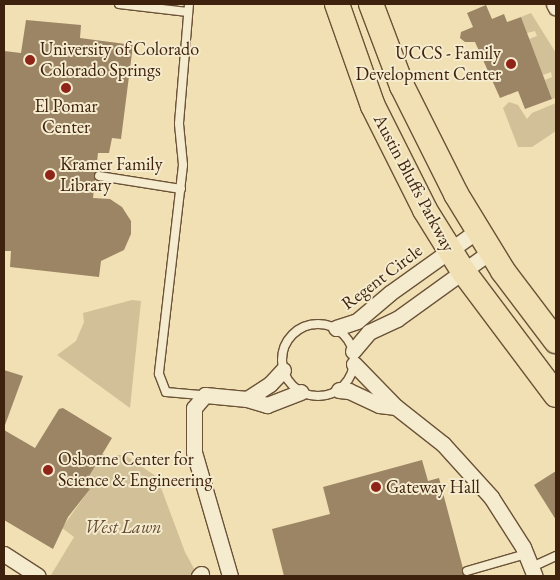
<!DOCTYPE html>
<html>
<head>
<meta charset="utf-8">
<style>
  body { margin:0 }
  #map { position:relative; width:560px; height:580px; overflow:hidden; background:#f0e0b4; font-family:"EB Garamond",serif }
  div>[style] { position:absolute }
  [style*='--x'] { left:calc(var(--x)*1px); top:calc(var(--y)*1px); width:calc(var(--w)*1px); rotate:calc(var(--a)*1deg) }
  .green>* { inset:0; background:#d2c098 }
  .building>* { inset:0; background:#9b8564 }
  .roads { filter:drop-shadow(1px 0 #6b5237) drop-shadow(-1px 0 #6b5237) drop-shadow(0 1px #6b5237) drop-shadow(0 -1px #6b5237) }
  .lane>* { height:8px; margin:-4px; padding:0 4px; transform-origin:4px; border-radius:4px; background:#f5ebce }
  .lane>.ring { margin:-4px; padding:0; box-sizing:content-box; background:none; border:8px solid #f5ebce; border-radius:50% }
  .street>* { height:15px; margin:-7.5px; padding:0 7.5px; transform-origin:7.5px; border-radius:7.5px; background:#f5ebce }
  .primary>* { height:24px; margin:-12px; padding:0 12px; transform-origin:12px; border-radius:12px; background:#f0e0b4 }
  .dots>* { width:14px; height:14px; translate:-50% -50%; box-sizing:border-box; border:2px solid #f5ebce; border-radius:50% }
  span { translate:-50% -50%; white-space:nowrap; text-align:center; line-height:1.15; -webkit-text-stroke:4px #f5ebce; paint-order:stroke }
  .poi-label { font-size:18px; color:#3f220d }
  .left { translate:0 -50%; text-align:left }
  .right { translate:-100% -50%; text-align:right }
  .street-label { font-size:18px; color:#3f220d }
  .park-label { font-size:18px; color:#644a30; font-style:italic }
  .frame { position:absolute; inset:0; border:5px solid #3f220d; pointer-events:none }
</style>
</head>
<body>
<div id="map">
  <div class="green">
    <div style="clip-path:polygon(531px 13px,556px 53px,556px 98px,552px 99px,545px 80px,552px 77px,551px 72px,543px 75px,529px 39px,537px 36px,535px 31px,527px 33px,521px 17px)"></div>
    <div style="clip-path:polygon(509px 102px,518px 105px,527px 119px,532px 113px,556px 103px,556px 131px,532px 147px,518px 147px,503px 108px)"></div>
    <div style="clip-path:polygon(132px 300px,141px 301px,130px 408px,57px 355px,76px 341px,84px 322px,83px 313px)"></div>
    <div style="clip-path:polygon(102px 453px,112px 460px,115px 455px,125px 455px,157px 477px,185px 552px,198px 576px,51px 575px,74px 537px,62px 528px,89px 490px,83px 486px)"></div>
  </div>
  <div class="building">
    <div style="clip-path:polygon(486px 5px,492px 19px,504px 14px,507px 22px,521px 17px,552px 99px,525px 109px,518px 91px,500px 98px,475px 42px,465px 42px,460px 38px,461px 32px,473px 27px,467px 13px)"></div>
    <div style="clip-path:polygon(26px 20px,81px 25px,80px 38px,133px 45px,121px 139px,112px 138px,109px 153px,98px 153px,93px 198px,110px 199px,122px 207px,131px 221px,131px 234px,124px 250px,101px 261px,99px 277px,10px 267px,11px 251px,4px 251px,4px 51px,21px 53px)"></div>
    <div style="clip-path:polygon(4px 370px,23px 376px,5px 425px,4px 425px)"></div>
    <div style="clip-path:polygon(63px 408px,112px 438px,83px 486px,90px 489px,68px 517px,53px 549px,4px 520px,4px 430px,35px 448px,59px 409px)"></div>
    <div style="clip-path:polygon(422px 460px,428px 481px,439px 478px,465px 576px,284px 576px,272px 529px,330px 514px,323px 487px)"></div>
    <div style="clip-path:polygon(556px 471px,556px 520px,534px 485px)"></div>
  </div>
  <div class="roads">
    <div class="lane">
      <div style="--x:119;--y:4;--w:69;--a:6.6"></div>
      <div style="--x:189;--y:4;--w:120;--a:94.8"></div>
      <div style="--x:179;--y:124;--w:41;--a:84.4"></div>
      <div style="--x:183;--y:165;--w:210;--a:96.6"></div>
      <div style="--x:159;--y:374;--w:19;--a:69"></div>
      <div style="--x:166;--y:392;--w:37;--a:5"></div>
      <div style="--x:99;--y:176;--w:83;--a:9"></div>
      <div class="ring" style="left:282px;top:324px;width:64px;height:64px"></div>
      <div style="--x:532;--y:567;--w:26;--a:-25"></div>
      <div style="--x:467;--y:571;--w:61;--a:-16.1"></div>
    </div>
    <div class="street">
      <div style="--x:554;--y:4;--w:4;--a:63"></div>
      <div style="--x:336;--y:328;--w:22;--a:-18"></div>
      <div style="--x:357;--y:321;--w:43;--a:-40.3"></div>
      <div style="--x:390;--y:293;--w:107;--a:-35.5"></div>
      <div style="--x:353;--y:351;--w:25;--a:-50"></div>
      <div style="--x:369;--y:332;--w:31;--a:-25"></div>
      <div style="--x:397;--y:319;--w:115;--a:-35.8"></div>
      <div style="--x:354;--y:364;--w:60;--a:45.7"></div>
      <div style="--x:396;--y:407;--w:60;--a:38.2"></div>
      <div style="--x:443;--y:444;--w:72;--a:47.8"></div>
      <div style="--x:491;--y:497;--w:59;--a:57.4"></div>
      <div style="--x:523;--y:547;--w:31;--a:68"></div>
      <div style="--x:339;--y:390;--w:10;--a:6"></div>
      <div style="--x:349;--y:391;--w:33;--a:25"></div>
      <div style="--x:379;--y:405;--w:17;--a:7"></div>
      <div style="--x:247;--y:399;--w:27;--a:-33"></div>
      <div style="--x:270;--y:384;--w:19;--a:-47"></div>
      <div style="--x:4;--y:554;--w:40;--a:32.9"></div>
      <div style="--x:199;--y:576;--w:3;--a:-45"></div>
      <div style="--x:230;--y:576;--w:129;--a:-106.2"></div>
      <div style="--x:194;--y:452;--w:44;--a:-90"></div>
      <div style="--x:194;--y:408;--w:17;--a:-50"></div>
      <div style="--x:205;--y:395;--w:42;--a:5.4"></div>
      <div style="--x:247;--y:399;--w:21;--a:17"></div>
      <div style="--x:267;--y:405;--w:36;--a:-21"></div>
    </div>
    <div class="primary">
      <div style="--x:337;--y:4;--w:108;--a:70.6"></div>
      <div style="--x:373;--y:106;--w:116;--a:63.4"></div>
      <div style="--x:425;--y:210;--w:72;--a:58.1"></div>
      <div style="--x:463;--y:271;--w:155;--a:53.1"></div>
      <div style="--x:371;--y:4;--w:88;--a:69.3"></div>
      <div style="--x:402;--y:86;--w:121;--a:63.4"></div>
      <div style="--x:456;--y:194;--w:90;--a:58.6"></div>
      <div style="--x:503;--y:271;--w:88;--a:52.9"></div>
    </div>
  </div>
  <div class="dots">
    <div style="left:30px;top:60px;background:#8f2418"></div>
    <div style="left:511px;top:64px;background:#8f2418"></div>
    <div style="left:66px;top:88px;background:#8f2418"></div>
    <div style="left:50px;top:175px;background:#8f2418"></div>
    <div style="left:48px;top:470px;background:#8f2418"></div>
    <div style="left:376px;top:487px;background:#8f2418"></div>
  </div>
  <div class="poi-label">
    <span class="left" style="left:40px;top:60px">University of Colorado<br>Colorado Springs</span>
    <span class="right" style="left:501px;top:64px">UCCS - Family<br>Development Center</span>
    <span style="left:66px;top:117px">El Pomar<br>Center</span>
    <span class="left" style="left:60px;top:175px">Kramer Family<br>Library</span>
    <span class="left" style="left:58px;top:470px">Osborne Center for<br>Science &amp; Engineering</span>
    <span class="left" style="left:386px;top:487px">Gateway Hall</span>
  </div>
  <div class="street-label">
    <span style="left:414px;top:183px;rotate:62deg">Austin Bluffs Parkway</span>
    <span style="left:382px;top:277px;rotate:-37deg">Regent Circle</span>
  </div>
  <div class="park-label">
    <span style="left:123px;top:527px">West Lawn</span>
  </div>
  <div class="frame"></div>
</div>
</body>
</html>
